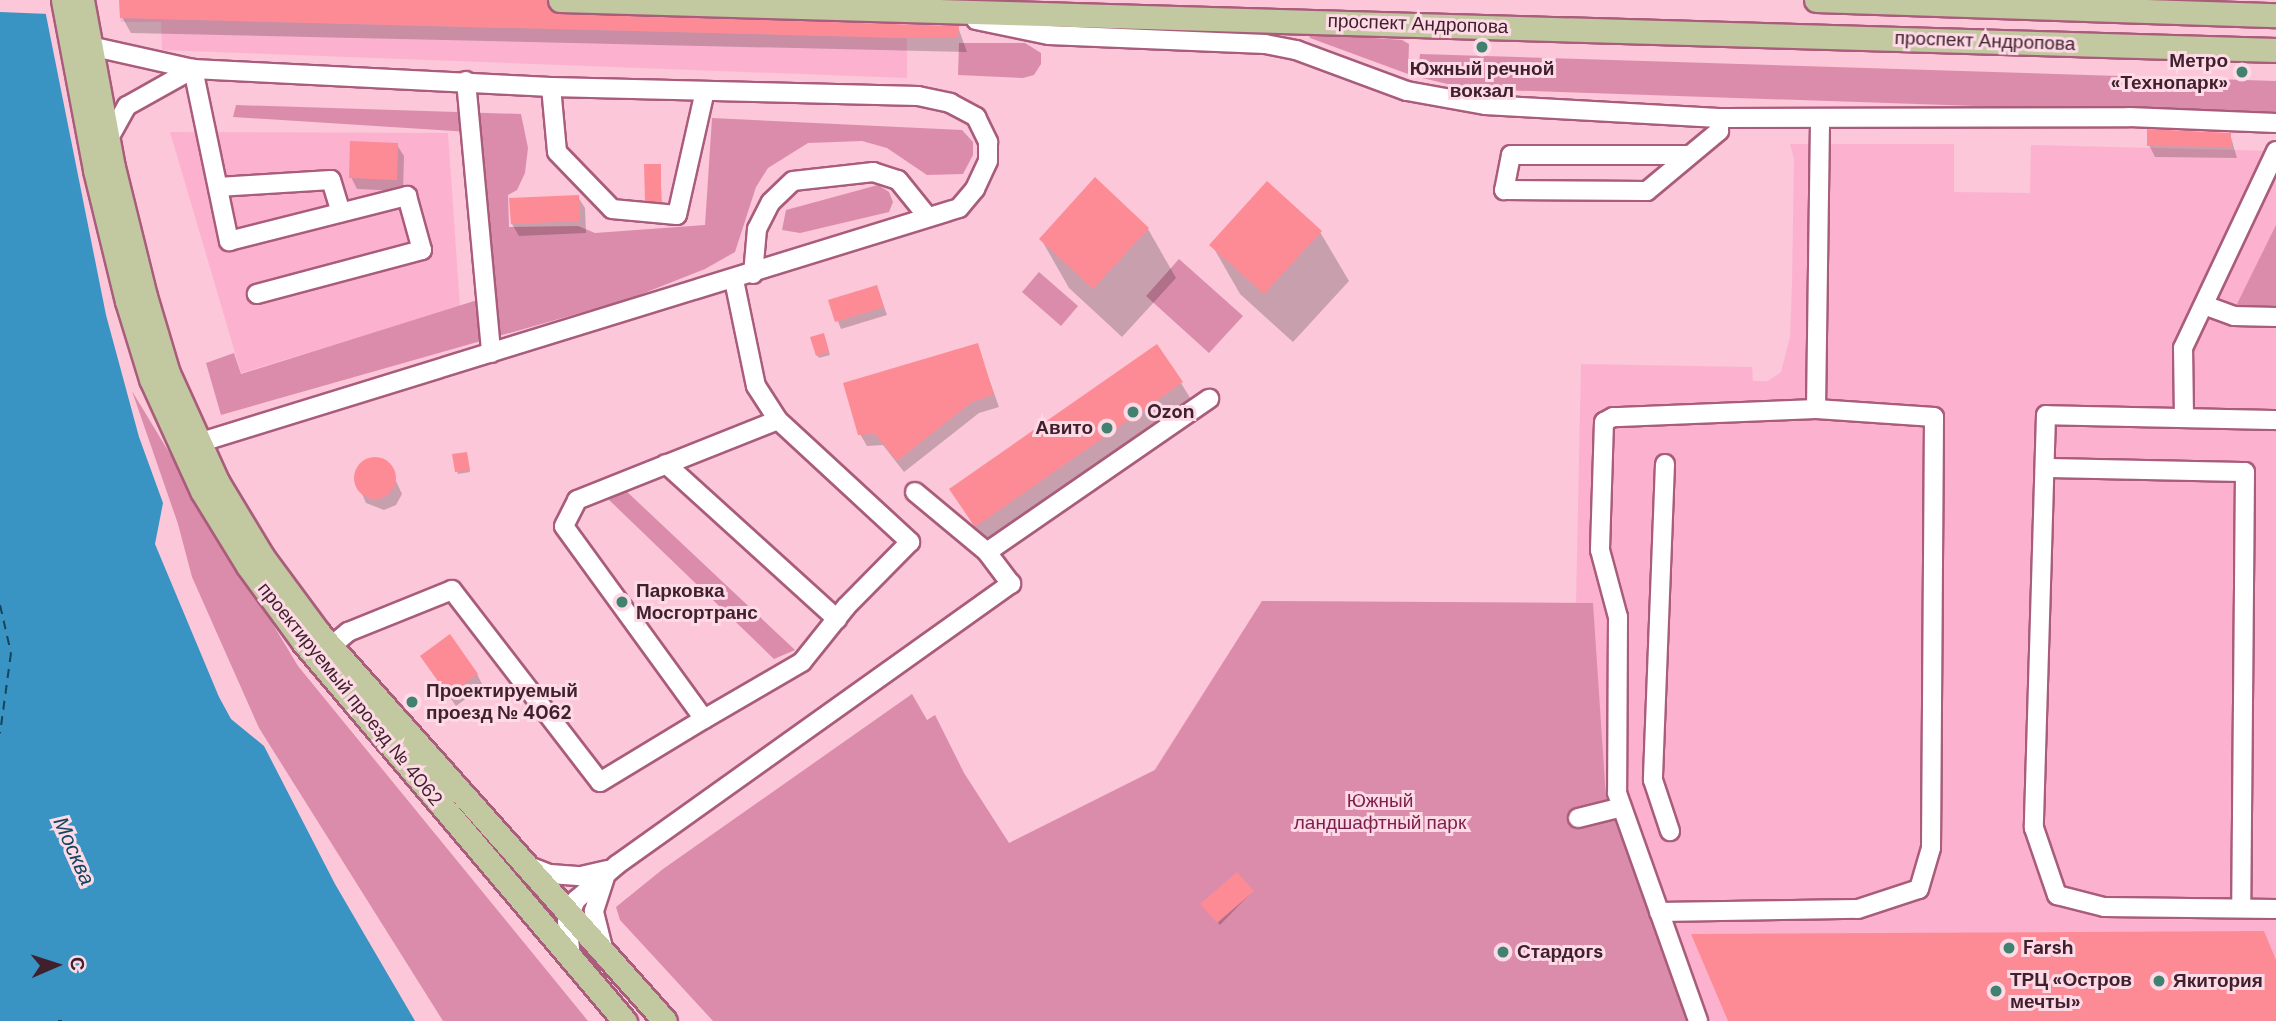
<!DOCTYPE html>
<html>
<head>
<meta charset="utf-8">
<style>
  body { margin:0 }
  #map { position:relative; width:2276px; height:1021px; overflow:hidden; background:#fbc7d9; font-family:"DM Sans",sans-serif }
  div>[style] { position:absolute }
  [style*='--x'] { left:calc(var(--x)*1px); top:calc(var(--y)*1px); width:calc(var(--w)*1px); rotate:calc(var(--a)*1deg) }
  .built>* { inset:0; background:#fcb2ce }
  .green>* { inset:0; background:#dc8cab }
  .water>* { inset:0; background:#3993c3 }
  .pier>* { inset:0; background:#fbc7d9 }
  .shadow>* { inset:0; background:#0003 }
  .ferry>* { height:2px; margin-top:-1px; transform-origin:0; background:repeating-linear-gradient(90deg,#13455e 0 9px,transparent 0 16px) }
  .building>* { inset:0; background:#fd8b96 }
  .round { border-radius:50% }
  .roads { filter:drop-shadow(2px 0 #a95c7b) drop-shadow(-2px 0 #a95c7b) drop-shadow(0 2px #a95c7b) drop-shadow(0 -2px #a95c7b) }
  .minor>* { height:18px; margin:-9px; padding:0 9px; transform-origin:9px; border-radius:9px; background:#fff }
  .major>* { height:23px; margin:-11.5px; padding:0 11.5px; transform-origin:11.5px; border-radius:11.5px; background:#c2c89f }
  .dots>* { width:19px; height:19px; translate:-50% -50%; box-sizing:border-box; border:4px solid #fddae6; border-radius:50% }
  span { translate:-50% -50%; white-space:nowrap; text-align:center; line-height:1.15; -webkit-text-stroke:6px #fddae6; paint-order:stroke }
  .street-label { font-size:19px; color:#40202d }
  .poi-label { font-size:19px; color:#40202d; font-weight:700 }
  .right { translate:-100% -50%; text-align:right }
  .left { translate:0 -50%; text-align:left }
  .park-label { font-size:19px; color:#7b1e4b }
  .water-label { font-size:21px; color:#13455e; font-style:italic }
  .north { position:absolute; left:21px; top:930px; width:70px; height:70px; -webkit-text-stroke:5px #fddae6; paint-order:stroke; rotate:87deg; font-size:19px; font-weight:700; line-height:28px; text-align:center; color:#40202d }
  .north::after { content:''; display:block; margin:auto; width:24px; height:32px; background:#40202d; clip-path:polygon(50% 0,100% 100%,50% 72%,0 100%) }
</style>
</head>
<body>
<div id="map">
  <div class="built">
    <div style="clip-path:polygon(120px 18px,907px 38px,907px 78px,162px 50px,161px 22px,121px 22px)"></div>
    <div style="clip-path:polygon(170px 132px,448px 133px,460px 307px,241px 373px)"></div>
    <div style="clip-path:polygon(1790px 144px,1954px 144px,1954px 192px,2030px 193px,2031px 145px,2276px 151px,2276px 1021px,769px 1021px,935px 715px,964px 773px,1009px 843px,1154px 770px,1262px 601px,1576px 604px,1581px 364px,1752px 367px,1753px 381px,1768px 381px,1781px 372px,1790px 337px,1792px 283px,1794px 159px)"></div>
  </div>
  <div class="green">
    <div style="clip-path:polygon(1308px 33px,1402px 40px,1409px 44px,1408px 74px,1310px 38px)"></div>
    <div style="clip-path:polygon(959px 43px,1025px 43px,1041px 53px,1041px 64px,1034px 75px,1023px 78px,958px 75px)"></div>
    <div style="clip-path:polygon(1420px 54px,2276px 81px,2276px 116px,1469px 89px,1418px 77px)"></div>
    <div style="clip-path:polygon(236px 105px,521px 114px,528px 148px,525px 173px,517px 190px,508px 195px,509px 227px,578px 226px,595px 233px,705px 225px,712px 118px,962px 130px,973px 142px,973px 155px,963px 174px,927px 175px,887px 148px,862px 141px,808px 143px,768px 168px,756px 187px,735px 252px,705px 269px,629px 299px,221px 415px,206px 363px,234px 353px,241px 374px,487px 297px,470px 132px,233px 117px)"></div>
    <div style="clip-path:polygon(878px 185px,889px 192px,893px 202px,889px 212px,800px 233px,782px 230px,786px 210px)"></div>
    <div style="clip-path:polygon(2276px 225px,2276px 307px,2236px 306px)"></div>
    <div style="clip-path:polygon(1179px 259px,1243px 316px,1209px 353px,1146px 296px)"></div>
    <div style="clip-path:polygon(1039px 272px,1078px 306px,1061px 326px,1022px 292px)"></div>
    <div style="clip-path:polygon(132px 391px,298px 666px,588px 1021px,443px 1021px,259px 728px,192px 577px,178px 524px)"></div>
    <div style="clip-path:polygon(624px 489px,795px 650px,774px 659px,606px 497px)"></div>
    <div style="clip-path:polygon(1262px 601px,1593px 603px,1606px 798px,1691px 1021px,713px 1021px,620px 920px,616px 907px,663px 869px,912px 694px,927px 720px,935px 715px,964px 773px,1009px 843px,1155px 770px)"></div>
  </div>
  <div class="water">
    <div style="clip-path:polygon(0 0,43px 0,106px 315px,139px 437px,163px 503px,155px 544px,219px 697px,231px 719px,264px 746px,335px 884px,415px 1021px,0 1021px)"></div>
  </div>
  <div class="pier">
    <div style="clip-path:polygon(0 0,46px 0,49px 14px,0 12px)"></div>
  </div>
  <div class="shadow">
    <div style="clip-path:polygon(121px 0,969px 0,969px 13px,557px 8px,555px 13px,958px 27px,967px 52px,131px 33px,122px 17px)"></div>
    <div style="clip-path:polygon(2230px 134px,2237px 158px,2155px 157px,2149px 145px)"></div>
    <div style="clip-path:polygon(397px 145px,404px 156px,403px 191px,357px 189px,351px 177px)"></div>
    <div style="clip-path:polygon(660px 166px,662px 205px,648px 203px,646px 200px)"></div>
    <div style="clip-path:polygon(578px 197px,585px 208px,586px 233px,519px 236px,512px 224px,511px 200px)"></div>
    <div style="clip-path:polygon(1148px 229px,1176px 278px,1122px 337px,1069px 288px,1041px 239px)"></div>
    <div style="clip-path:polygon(1320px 232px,1349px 281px,1293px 342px,1240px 294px,1212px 245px)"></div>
    <div style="clip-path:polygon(877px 287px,887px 315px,841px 329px,830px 301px)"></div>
    <div style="clip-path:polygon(825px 338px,830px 355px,819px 358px,817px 355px)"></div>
    <div style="clip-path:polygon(977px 345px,999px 407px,979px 413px,904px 472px,883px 445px,867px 446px,860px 434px)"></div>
    <div style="clip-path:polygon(1181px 383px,1195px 406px,989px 549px,951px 490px)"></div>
    <div style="clip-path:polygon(466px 454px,470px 472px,458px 474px,457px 471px)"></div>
    <div style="clip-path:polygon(376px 458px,388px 464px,402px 494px,396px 505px,384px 510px,366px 503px,355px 478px,364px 461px)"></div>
    <div style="clip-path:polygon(429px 668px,477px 674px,483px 686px,456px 706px)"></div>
    <div style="clip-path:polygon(1252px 892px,1220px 925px,1204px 908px)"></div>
  </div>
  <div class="ferry">
    <div style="--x:0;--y:605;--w:49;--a:77.1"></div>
    <div style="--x:11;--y:653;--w:81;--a:97.8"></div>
    <div style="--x:58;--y:1021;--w:4;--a:0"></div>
  </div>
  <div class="building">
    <div style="clip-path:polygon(119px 0,546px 0,552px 11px,560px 14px,959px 26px,958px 37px,907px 38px,120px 18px)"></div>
    <div style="clip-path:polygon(2147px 129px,2231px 133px,2231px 147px,2147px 146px)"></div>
    <div style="clip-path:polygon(350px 141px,398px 143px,397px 180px,349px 178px)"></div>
    <div style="clip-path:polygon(644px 164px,661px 164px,661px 202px,645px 201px)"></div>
    <div style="clip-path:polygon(1095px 177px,1149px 228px,1093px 289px,1039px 239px)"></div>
    <div style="clip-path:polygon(1267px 181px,1322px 231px,1264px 294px,1209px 245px)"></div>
    <div style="clip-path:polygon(579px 195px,580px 221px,511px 224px,509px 198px)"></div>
    <div style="clip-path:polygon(877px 285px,884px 307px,835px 322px,828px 300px)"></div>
    <div style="clip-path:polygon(824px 333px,829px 352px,816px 356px,810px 337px)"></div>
    <div style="clip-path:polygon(978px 343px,994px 395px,972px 402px,897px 461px,875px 434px,858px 435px,843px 383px)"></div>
    <div style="clip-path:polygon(1157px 344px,1183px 382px,975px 527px,949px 489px)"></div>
    <div style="clip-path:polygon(467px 452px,470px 470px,455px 472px,452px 454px)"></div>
    <div class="round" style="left:354px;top:457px;width:42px;height:42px"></div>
    <div style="clip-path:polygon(450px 634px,478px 674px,448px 695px,420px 656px)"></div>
    <div style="clip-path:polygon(1237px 872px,1254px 891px,1217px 923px,1200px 904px)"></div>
    <div style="clip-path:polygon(2264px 931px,2276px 960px,2276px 1021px,1728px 1021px,1691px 934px)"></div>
  </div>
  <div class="roads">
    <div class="minor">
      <div style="--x:976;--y:20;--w:75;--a:11.6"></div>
      <div style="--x:1049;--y:35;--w:216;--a:2.4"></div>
      <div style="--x:1265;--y:44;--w:32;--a:11"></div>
      <div style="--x:1296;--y:50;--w:118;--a:20.3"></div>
      <div style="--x:1407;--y:91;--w:79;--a:10.2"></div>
      <div style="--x:1485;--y:105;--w:234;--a:3.2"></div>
      <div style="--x:1719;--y:118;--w:410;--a:-0.1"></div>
      <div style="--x:2129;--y:117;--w:147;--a:2.3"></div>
      <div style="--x:90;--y:46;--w:106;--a:12.6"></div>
      <div style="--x:193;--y:69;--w:358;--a:2.9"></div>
      <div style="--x:551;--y:87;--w:367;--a:1.4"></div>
      <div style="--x:918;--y:96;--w:33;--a:12"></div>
      <div style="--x:950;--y:103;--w:30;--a:28"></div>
      <div style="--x:976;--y:117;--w:28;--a:64"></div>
      <div style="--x:988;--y:142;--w:19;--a:90"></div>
      <div style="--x:988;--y:161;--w:31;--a:115"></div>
      <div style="--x:975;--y:189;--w:25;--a:130"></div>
      <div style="--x:959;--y:208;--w:796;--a:162.84"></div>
      <div style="--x:193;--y:69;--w:176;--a:78.2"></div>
      <div style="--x:229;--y:241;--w:184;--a:-14.2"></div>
      <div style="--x:407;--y:196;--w:56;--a:74.5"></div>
      <div style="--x:422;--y:250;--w:171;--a:165.1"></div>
      <div style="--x:466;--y:81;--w:273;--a:84.7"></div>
      <div style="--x:551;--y:87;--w:65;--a:84.7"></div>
      <div style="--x:557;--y:152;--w:79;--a:46"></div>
      <div style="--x:612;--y:209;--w:65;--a:5.3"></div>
      <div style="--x:677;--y:215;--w:127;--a:-77.3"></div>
      <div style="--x:108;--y:140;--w:39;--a:-61"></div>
      <div style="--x:127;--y:106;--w:76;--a:-29.3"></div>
      <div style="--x:1689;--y:155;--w:178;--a:180"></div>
      <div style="--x:1511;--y:155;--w:36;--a:101"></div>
      <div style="--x:1504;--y:190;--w:143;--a:0.4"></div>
      <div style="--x:1647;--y:191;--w:94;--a:-39.8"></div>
      <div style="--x:1719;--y:131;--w:13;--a:-90"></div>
      <div style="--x:218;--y:187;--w:113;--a:-3.5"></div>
      <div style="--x:331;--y:180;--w:34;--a:73"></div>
      <div style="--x:753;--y:274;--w:45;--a:-84.9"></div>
      <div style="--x:757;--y:229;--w:30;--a:-63"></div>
      <div style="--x:771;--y:202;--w:30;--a:-44"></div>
      <div style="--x:793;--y:181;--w:81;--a:-6.4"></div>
      <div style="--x:873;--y:172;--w:26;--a:18"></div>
      <div style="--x:898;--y:180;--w:48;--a:51"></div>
      <div style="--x:734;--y:280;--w:108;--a:78.3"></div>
      <div style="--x:756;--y:386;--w:40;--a:57.1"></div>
      <div style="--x:2204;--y:305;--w:32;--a:20"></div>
      <div style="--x:2234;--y:316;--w:42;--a:1.4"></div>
      <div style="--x:1816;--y:409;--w:291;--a:-89.2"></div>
      <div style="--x:2184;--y:417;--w:69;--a:-90.8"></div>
      <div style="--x:2183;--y:348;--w:218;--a:-64.7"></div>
      <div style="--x:2276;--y:420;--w:230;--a:-178.8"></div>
      <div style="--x:2046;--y:415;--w:413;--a:91.7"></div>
      <div style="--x:2034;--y:828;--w:71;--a:71.1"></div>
      <div style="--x:2057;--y:895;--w:49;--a:14.3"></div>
      <div style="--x:2104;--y:907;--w:172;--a:0.7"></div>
      <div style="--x:666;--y:464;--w:231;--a:42.2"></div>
      <div style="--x:1665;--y:464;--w:316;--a:92.2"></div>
      <div style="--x:1653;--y:780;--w:54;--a:71.6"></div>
      <div style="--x:2046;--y:468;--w:199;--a:1.2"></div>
      <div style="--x:2245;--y:472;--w:436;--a:90.5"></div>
      <div style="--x:915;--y:492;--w:94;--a:39.8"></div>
      <div style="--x:323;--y:653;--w:33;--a:-40"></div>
      <div style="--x:348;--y:632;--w:112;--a:-22"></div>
      <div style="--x:452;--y:590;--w:242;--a:52.4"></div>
      <div style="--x:600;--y:782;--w:122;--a:-31.2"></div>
      <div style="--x:704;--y:719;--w:238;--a:-126"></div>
      <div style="--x:564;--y:526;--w:29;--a:-63"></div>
      <div style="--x:577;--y:500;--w:216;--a:-21.7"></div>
      <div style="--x:778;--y:420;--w:180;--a:42.7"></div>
      <div style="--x:910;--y:542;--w:91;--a:134.6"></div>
      <div style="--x:846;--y:607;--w:70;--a:128.7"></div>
      <div style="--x:802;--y:662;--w:113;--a:149.8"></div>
      <div style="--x:1578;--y:818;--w:45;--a:-14"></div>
      <div style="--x:526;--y:865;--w:26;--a:21"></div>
      <div style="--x:550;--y:874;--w:31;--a:4"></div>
      <div style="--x:581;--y:876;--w:27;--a:-13"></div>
      <div style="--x:1659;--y:912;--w:199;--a:-0.9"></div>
      <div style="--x:1858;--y:909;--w:64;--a:-18.2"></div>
      <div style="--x:1919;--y:889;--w:43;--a:-73.7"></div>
      <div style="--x:1931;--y:848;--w:431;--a:-89.6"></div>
      <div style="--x:1934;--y:417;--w:118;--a:-176.1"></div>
      <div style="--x:1816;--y:409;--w:203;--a:177.7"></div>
      <div style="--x:1613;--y:417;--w:10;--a:151"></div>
      <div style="--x:1604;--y:422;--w:128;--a:91.8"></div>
      <div style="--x:1600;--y:550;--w:69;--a:75"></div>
      <div style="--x:1618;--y:617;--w:176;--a:90.3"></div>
      <div style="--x:1617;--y:793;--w:242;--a:70.4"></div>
      <div style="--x:603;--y:948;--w:38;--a:-104"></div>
      <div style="--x:594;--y:911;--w:35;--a:-72"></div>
      <div style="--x:571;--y:958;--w:36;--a:-96"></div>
      <div style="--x:567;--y:922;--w:24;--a:-68"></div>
      <div style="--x:576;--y:900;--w:55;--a:-40.6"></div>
      <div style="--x:618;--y:864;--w:483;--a:-35.5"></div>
      <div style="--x:1011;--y:584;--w:40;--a:-127"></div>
      <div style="--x:987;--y:552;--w:270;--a:-34.6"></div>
    </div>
    <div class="major">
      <div style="--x:63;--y:0;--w:173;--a:79.3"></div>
      <div style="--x:95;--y:170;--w:135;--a:76.3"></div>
      <div style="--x:127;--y:301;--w:82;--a:72.9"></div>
      <div style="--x:151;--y:379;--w:123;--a:65.5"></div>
      <div style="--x:202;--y:491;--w:88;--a:58.5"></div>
      <div style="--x:248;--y:566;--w:95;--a:54"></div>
      <div style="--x:304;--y:643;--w:496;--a:49.7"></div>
      <div style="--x:82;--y:0;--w:170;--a:79.5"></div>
      <div style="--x:113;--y:167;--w:133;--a:76.1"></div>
      <div style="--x:145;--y:296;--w:80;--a:73.4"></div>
      <div style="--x:168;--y:373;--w:121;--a:65.6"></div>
      <div style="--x:218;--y:483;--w:85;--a:58.9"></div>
      <div style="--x:262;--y:556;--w:94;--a:53.6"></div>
      <div style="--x:318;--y:632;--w:521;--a:48.27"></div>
      <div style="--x:560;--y:0;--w:1717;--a:1.67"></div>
      <div style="--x:1816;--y:0;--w:460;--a:1.9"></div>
    </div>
  </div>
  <div class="dots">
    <div style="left:1482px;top:47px;background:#408170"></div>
    <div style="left:2242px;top:72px;background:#408170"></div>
    <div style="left:1133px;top:412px;background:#408170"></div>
    <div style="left:1107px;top:428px;background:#408170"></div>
    <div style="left:622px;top:602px;background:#408170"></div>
    <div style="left:412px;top:702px;background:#408170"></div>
    <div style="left:2009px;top:948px;background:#408170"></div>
    <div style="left:1503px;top:952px;background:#408170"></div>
    <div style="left:2159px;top:981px;background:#408170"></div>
    <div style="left:1996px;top:991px;background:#408170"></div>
  </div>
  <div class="street-label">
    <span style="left:1418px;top:24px;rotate:2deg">проспект Андропова</span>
    <span style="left:1985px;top:41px;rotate:2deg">проспект Андропова</span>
    <span style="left:350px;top:694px;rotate:51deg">проектируемый проезд № 4062</span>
  </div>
  <div class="poi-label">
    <span class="right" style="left:2228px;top:72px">Метро<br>«Технопарк»</span>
    <span style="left:1482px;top:80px">Южный речной<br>вокзал</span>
    <span class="left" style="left:1147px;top:412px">Ozon</span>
    <span class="right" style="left:1093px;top:428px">Авито</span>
    <span class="left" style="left:636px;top:602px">Парковка<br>Мосгортранс</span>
    <span class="left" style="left:426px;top:702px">Проектируемый<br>проезд № 4062</span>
    <span class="left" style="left:2023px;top:948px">Farsh</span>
    <span class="left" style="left:1517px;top:952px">Стардогs</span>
    <span class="left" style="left:2010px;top:991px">ТРЦ «Остров<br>мечты»</span>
    <span class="left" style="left:2173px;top:981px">Якитория</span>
  </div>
  <div class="park-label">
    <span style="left:1380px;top:812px">Южный<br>ландшафтный парк</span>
  </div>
  <div class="water-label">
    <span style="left:74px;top:851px;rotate:66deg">Москва</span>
  </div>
  <div class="north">С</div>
</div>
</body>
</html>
